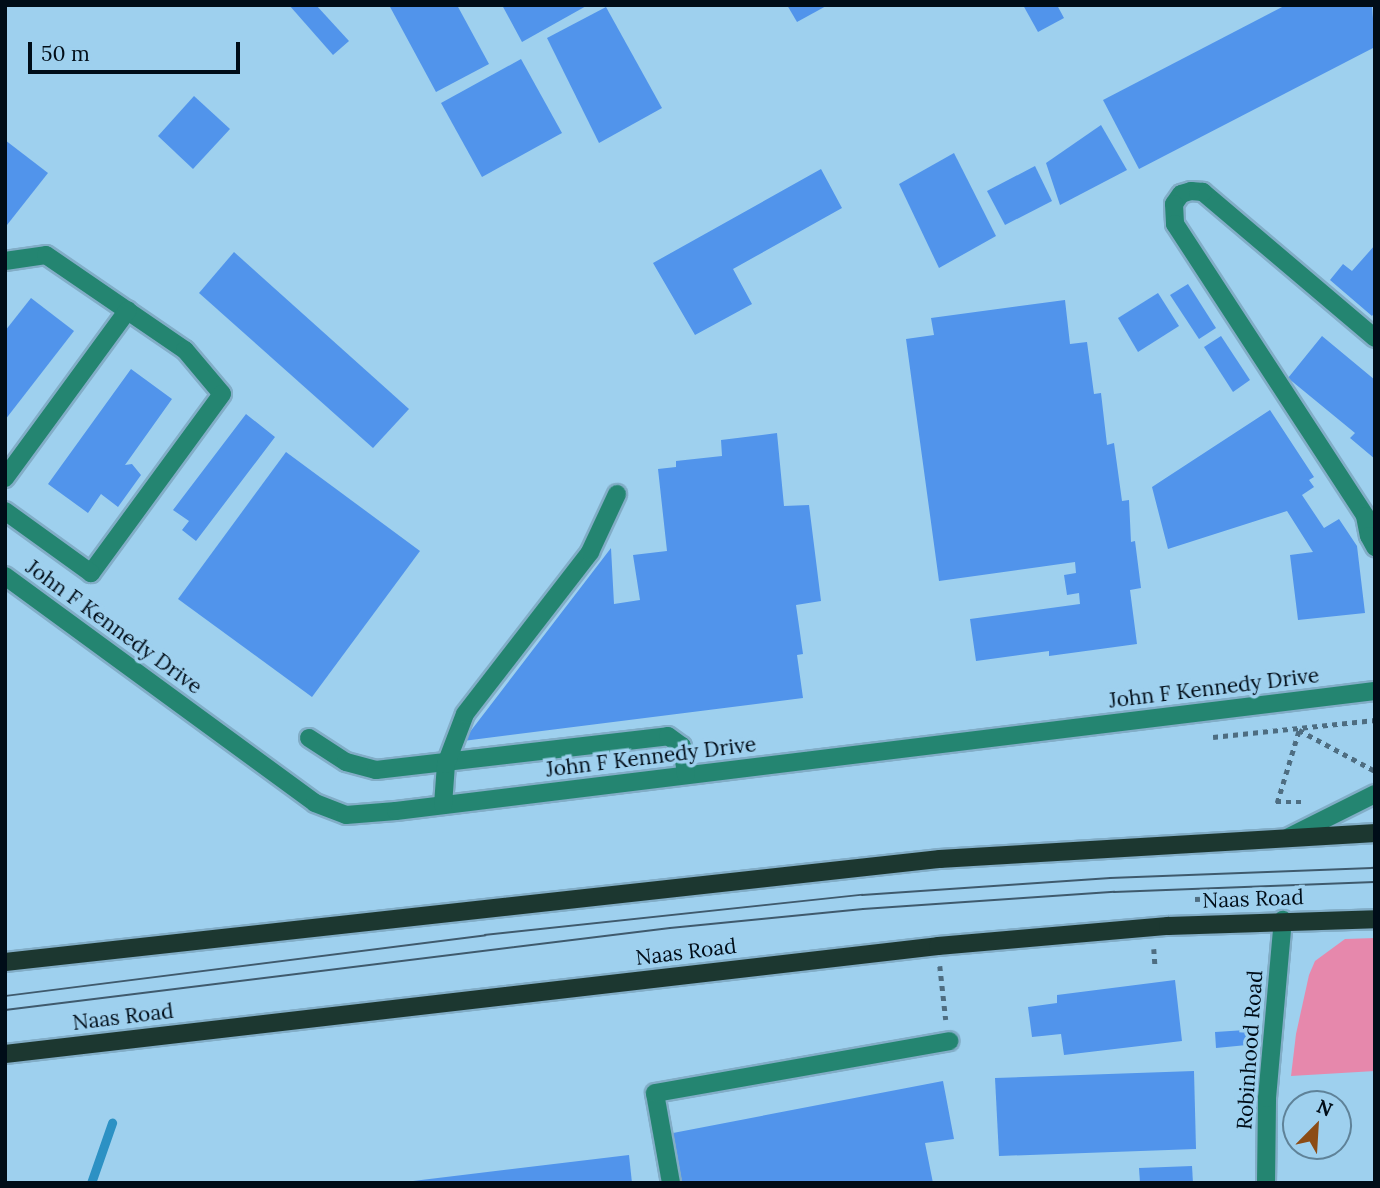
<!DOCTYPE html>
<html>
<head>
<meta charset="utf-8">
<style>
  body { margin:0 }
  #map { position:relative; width:1380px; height:1188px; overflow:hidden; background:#9ed0ee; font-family:Lora,serif }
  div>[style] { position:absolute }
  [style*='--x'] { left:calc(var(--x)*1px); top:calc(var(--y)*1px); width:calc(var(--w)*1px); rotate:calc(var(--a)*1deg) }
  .green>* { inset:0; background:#e688ac }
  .stream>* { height:9px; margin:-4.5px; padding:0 4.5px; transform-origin:4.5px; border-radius:4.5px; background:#2c91c4 }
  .building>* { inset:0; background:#5194eb }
  .path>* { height:4.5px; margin-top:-2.25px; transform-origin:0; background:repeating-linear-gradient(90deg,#4e6d81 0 5px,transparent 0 10px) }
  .roads { filter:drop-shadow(2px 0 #82adc7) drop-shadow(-2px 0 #82adc7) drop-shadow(0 2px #82adc7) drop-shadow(0 -2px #82adc7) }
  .minor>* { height:18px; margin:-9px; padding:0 9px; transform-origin:9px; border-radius:9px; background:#248571 }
  .major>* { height:18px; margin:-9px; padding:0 9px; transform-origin:9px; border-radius:9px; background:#1c3730 }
  .tram>* { height:2px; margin:-1px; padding:0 1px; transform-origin:1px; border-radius:1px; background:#3f5a6d }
  span { translate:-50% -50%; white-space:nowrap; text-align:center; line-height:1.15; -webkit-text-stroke:7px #9ed0ee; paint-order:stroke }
  .street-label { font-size:21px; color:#000d18 }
  .frame { position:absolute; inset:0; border:7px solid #000d18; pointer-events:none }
  .north { position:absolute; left:1282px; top:1090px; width:70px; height:70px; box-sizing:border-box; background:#9ed0ee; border:2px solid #5f8298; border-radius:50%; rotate:24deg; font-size:19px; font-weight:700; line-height:28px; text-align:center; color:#000d18 }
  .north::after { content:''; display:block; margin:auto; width:24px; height:32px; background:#8c4c15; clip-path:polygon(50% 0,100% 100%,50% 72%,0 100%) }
  .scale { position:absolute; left:28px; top:42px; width:212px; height:32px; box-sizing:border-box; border:4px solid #000d18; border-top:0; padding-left:9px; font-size:21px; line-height:24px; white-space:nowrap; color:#000d18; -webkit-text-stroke:5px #9ed0ee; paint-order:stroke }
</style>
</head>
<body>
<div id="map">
  <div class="green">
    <div style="clip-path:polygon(1375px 938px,1375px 1071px,1291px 1076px,1296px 1034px,1309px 975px,1315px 961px,1345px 939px)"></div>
  </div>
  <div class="stream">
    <div style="--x:91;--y:1183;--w:64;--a:-70.7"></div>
  </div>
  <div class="building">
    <div style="clip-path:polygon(289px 5px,316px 5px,349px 41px,333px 55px)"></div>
    <div style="clip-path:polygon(389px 5px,457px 5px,489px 64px,436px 92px)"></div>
    <div style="clip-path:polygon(502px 5px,588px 5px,522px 42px)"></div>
    <div style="clip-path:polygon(787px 5px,828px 5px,797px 22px)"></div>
    <div style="clip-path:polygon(1023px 5px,1057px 5px,1064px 18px,1038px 32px)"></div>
    <div style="clip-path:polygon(1286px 5px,1372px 5px,1375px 47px,1139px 169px,1103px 100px)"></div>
    <div style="clip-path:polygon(606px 7px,662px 108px,599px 143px,547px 38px)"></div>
    <div style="clip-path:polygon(521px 59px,562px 133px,482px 177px,441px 103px)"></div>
    <div style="clip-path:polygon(194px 96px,230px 129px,193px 169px,158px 136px)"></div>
    <div style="clip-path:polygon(1101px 125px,1127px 170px,1060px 205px,1046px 163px)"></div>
    <div style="clip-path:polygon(5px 140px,48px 173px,7px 225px,5px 224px)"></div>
    <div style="clip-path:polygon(954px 153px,996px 236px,939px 268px,899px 184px)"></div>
    <div style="clip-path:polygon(1035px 166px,1052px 201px,1005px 225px,987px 191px)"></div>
    <div style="clip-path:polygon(821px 169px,842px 208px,733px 269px,752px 304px,695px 335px,653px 263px)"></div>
    <div style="clip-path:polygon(1375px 245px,1375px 312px,1372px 316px,1330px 280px,1343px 264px,1352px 271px)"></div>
    <div style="clip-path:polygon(234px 252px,409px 409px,373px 448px,199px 293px)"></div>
    <div style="clip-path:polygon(1188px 284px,1216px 328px,1199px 339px,1170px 295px)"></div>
    <div style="clip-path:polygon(1158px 293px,1179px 326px,1138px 352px,1118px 318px)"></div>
    <div style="clip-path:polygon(31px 298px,74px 331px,5px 420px,5px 331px)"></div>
    <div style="clip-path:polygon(1065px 300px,1070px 344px,1087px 342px,1094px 394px,1101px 393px,1107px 445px,1114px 443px,1122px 501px,1129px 500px,1131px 542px,1135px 541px,1141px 588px,1130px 590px,1137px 644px,1049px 656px,1049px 651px,976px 661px,970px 619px,1080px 604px,1079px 593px,1067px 595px,1064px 575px,1076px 573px,1075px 562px,939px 581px,906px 339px,934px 335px,931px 318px)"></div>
    <div style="clip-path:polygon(1221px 336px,1250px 380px,1233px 392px,1204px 347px)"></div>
    <div style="clip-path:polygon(1322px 336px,1375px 380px,1375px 459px,1350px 438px,1355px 433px,1288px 378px)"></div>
    <div style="clip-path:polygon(131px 369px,172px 399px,125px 465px,132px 464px,141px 475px,118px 507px,101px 494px,88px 513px,48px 484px)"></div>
    <div style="clip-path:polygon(1270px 410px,1314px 477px,1309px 480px,1314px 487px,1302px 495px,1324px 528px,1339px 519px,1357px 546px,1365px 613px,1298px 620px,1290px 555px,1313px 552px,1287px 511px,1168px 549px,1152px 487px)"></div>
    <div style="clip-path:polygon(246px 414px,275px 437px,196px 541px,182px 530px,189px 521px,173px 510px)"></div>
    <div style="clip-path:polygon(777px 433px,784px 506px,809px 505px,821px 601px,796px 605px,803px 654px,797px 655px,803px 698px,463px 741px,611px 548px,614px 604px,640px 600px,633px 555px,667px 551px,658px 469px,676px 467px,676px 461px,722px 456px,721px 440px)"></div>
    <div style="clip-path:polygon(286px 452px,420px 551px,312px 697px,178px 599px)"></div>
    <div style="clip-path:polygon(1175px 980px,1182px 1041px,1064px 1055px,1061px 1034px,1032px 1037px,1028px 1007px,1057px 1003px,1057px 995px)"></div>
    <div style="clip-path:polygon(1246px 1030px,1247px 1045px,1216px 1048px,1215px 1032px)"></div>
    <div style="clip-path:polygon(1194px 1071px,1196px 1149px,999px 1156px,995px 1078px)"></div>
    <div style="clip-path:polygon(943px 1081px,954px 1139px,925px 1143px,933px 1183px,682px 1183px,673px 1133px)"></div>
    <div style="clip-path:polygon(629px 1155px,632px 1183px,413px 1183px,413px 1181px)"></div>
    <div style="clip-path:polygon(1192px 1166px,1193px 1183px,1140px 1183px,1139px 1168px)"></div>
  </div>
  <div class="path">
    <div style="--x:1213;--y:737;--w:163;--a:-6"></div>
    <div style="--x:1276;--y:802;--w:28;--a:0"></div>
    <div style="--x:1277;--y:803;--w:76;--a:-73.2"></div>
    <div style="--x:1299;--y:730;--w:86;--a:28.3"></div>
    <div style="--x:1195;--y:899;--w:23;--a:-2"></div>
    <div style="--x:1218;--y:898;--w:3;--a:-90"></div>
    <div style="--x:1154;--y:949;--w:16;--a:86"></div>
    <div style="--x:940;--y:966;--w:54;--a:83.7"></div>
  </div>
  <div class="roads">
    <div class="minor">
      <div style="--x:5;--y:261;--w:41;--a:-8.3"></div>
      <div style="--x:46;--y:255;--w:168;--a:34.4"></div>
      <div style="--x:185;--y:350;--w:57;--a:49.9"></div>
      <div style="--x:222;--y:394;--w:222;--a:126.2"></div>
      <div style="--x:91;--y:573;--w:106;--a:-144.2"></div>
      <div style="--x:1375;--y:338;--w:226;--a:-139.7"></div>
      <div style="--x:1203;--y:192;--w:12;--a:-175"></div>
      <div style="--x:1191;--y:191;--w:10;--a:163"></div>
      <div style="--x:1181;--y:194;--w:12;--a:125"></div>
      <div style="--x:1174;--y:204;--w:20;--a:87"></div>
      <div style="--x:1175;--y:224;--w:348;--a:56.9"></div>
      <div style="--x:1365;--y:516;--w:20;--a:79"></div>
      <div style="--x:1369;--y:536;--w:13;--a:61"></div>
      <div style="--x:5;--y:478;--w:208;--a:-53.8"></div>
      <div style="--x:5;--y:576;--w:384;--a:36.2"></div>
      <div style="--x:315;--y:803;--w:33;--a:21"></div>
      <div style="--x:346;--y:815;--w:50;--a:-4.6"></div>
      <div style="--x:396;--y:811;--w:986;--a:-6.99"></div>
      <div style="--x:309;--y:738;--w:44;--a:33"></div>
      <div style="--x:346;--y:762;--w:31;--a:15"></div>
      <div style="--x:376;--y:770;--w:294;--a:-6.6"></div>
      <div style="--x:668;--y:736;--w:17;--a:36"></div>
      <div style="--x:682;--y:746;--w:29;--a:82"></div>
      <div style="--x:443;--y:805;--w:41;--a:-85.8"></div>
      <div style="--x:446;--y:764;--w:53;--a:-69.2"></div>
      <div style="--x:465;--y:714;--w:205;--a:-52.3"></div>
      <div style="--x:590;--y:552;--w:64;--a:-65"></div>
      <div style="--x:1289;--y:837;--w:96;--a:-26.6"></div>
      <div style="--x:671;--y:1183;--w:91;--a:-100.1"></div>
      <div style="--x:655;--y:1093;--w:299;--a:-10"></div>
      <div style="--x:1266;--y:1183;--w:85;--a:-89.3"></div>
      <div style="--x:1267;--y:1098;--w:179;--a:-84.9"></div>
    </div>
    <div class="major">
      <div style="--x:5;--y:962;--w:941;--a:-6.29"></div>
      <div style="--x:940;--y:859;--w:436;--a:-3.4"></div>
      <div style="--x:5;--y:1054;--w:939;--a:-6.6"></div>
      <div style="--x:938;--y:946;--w:231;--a:-5"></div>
      <div style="--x:1168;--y:926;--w:207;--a:-1.9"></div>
    </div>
  </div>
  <div class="tram">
    <div style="--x:5;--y:996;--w:484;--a:-7.2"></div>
    <div style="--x:485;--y:935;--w:379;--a:-6.1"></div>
    <div style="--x:862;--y:895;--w:249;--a:-3.9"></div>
    <div style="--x:1110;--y:878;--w:265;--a:-2.2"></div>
    <div style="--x:5;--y:1010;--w:670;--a:-7.03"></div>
    <div style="--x:670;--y:928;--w:194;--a:-5.6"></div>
    <div style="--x:863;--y:909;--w:252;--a:-3.9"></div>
    <div style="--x:1114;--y:892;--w:261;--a:-2.2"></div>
  </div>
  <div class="street-label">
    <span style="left:114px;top:627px;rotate:36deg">John F Kennedy Drive</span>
    <span style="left:1214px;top:688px;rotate:-7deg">John F Kennedy Drive</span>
    <span style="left:651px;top:757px;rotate:-7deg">John F Kennedy Drive</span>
    <span style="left:1253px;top:899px;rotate:-2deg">Naas Road</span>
    <span style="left:686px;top:952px;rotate:-7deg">Naas Road</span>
    <span style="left:123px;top:1017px;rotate:-7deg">Naas Road</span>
    <span style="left:1250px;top:1050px;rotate:-86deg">Robinhood Road</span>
  </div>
  <div class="frame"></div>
  <div class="north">N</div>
  <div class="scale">50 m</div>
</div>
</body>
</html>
